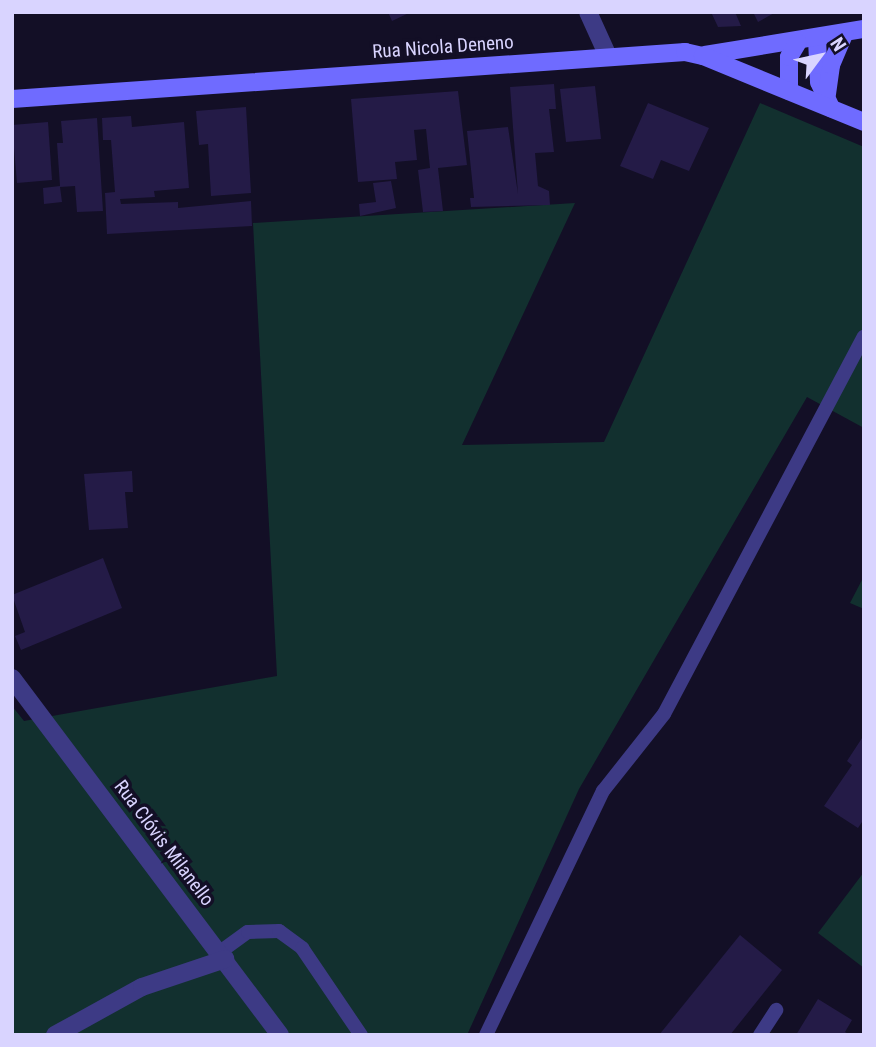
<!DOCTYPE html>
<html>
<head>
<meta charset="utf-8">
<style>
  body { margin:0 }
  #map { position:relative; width:876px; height:1047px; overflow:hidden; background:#130f26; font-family:"Roboto Condensed",sans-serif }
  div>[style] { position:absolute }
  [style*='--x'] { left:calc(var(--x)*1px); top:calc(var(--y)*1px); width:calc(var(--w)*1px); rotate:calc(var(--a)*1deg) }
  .green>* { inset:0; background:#12302f }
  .building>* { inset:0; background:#241b47 }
  .lane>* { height:14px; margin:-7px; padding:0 7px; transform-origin:7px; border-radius:7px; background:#3d3a85 }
  .street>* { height:18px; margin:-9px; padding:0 9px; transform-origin:9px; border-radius:9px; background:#3d3a85 }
  .secondary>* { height:18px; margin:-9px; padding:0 9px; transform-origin:9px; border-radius:9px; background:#6f6bff }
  span { translate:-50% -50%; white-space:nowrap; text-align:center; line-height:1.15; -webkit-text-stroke:7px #130f26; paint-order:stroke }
  .street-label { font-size:19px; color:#d9d4ff }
  .frame { position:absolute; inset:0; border:14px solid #d9d4ff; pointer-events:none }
  .north { position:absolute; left:785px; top:21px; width:70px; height:70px; -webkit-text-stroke:5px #130f26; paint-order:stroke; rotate:57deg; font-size:19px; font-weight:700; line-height:28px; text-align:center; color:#d9d4ff }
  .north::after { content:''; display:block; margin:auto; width:24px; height:32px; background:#d9d4ff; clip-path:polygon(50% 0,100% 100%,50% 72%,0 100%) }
</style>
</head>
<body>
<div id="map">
  <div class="green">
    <div style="clip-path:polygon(760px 103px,864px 147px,864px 428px,807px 397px,579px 789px,467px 1035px,12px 1035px,12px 706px,24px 721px,277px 676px,253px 223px,575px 203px,462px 445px,604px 442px)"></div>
    <div style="clip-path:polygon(864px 576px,864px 609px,850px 603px)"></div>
    <div style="clip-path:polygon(864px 872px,864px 968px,818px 933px)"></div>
  </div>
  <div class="building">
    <div style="clip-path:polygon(388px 12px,411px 12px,392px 21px)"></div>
    <div style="clip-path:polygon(711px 12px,735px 12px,741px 26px,718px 27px)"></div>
    <div style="clip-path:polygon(753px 12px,776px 12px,758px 22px)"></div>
    <div style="clip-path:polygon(554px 84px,556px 109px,549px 109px,554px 152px,535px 153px,538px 186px,549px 191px,550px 205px,471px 207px,470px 198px,474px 198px,467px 131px,508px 127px,518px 194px,510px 87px)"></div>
    <div style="clip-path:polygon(595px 86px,601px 139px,566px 142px,560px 89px)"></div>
    <div style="clip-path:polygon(458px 91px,467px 165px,438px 168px,443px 211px,423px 212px,418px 170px,430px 168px,426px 129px,414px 130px,417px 160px,395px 162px,397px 179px,358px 182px,351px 99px)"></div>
    <div style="clip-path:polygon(648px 103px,709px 128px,689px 171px,661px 160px,653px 179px,620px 166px)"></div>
    <div style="clip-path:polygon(246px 107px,251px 193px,211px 196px,208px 144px,199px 145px,196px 111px)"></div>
    <div style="clip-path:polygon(131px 116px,132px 127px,184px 122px,189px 188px,154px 191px,155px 197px,120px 199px,121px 204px,178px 202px,178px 208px,251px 201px,252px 226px,107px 234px,105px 193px,115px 192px,111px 140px,103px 140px,102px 118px)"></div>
    <div style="clip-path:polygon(97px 118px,103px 211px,77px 212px,75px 186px,60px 187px,62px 202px,44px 204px,43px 188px,60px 186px,57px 143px,63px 143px,61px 121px)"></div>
    <div style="clip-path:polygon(48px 122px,52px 180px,17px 183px,12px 125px)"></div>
    <div style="clip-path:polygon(391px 181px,396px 208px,360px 216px,359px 204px,376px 202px,373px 183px)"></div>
    <div style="clip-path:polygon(132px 471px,133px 492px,125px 492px,128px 528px,89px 530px,84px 474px)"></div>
    <div style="clip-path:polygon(103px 558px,122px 608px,21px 650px,15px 636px,25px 632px,12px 595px)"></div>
    <div style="clip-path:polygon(864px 735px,864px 819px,858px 828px,824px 806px,852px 765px,847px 761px)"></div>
    <div style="clip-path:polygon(740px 935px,782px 970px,730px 1035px,659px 1035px)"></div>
    <div style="clip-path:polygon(818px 999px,852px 1020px,845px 1032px,850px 1035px,796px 1035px)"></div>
  </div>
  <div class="lane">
    <div style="--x:220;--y:952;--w:34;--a:-36"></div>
    <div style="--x:248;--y:932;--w:31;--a:-2"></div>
    <div style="--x:279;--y:931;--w:29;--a:36"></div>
    <div style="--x:302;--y:948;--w:105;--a:55.9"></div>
    <div style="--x:486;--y:1035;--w:271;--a:-64.4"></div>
    <div style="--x:603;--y:791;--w:98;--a:-51.6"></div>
    <div style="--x:664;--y:714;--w:427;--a:-62.1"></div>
    <div style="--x:760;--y:1035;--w:30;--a:-57"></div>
  </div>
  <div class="street">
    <div style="--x:588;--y:12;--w:48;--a:65.6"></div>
    <div style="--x:12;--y:678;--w:446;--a:53.1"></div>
    <div style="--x:55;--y:1035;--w:99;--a:-28.9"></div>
    <div style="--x:142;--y:987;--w:88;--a:-18.6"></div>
  </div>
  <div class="secondary">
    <div style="--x:817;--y:39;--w:43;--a:87.3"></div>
    <div style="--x:819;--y:82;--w:29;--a:65"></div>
    <div style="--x:705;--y:55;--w:161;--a:-9.3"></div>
    <div style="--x:789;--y:91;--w:34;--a:-90"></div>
    <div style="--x:789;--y:57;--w:17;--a:-59"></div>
    <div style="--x:827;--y:94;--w:29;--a:-82"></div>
    <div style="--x:831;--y:65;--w:34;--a:-67"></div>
    <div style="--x:12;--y:99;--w:675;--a:-3.99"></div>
    <div style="--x:685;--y:52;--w:18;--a:13"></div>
    <div style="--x:703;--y:56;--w:174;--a:22.3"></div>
  </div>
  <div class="street-label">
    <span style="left:443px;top:47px;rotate:-4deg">Rua Nicola Deneno</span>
    <span style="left:164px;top:843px;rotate:53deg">Rua Clóvis Milanello</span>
  </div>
  <div class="frame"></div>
  <div class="north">N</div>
</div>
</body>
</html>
